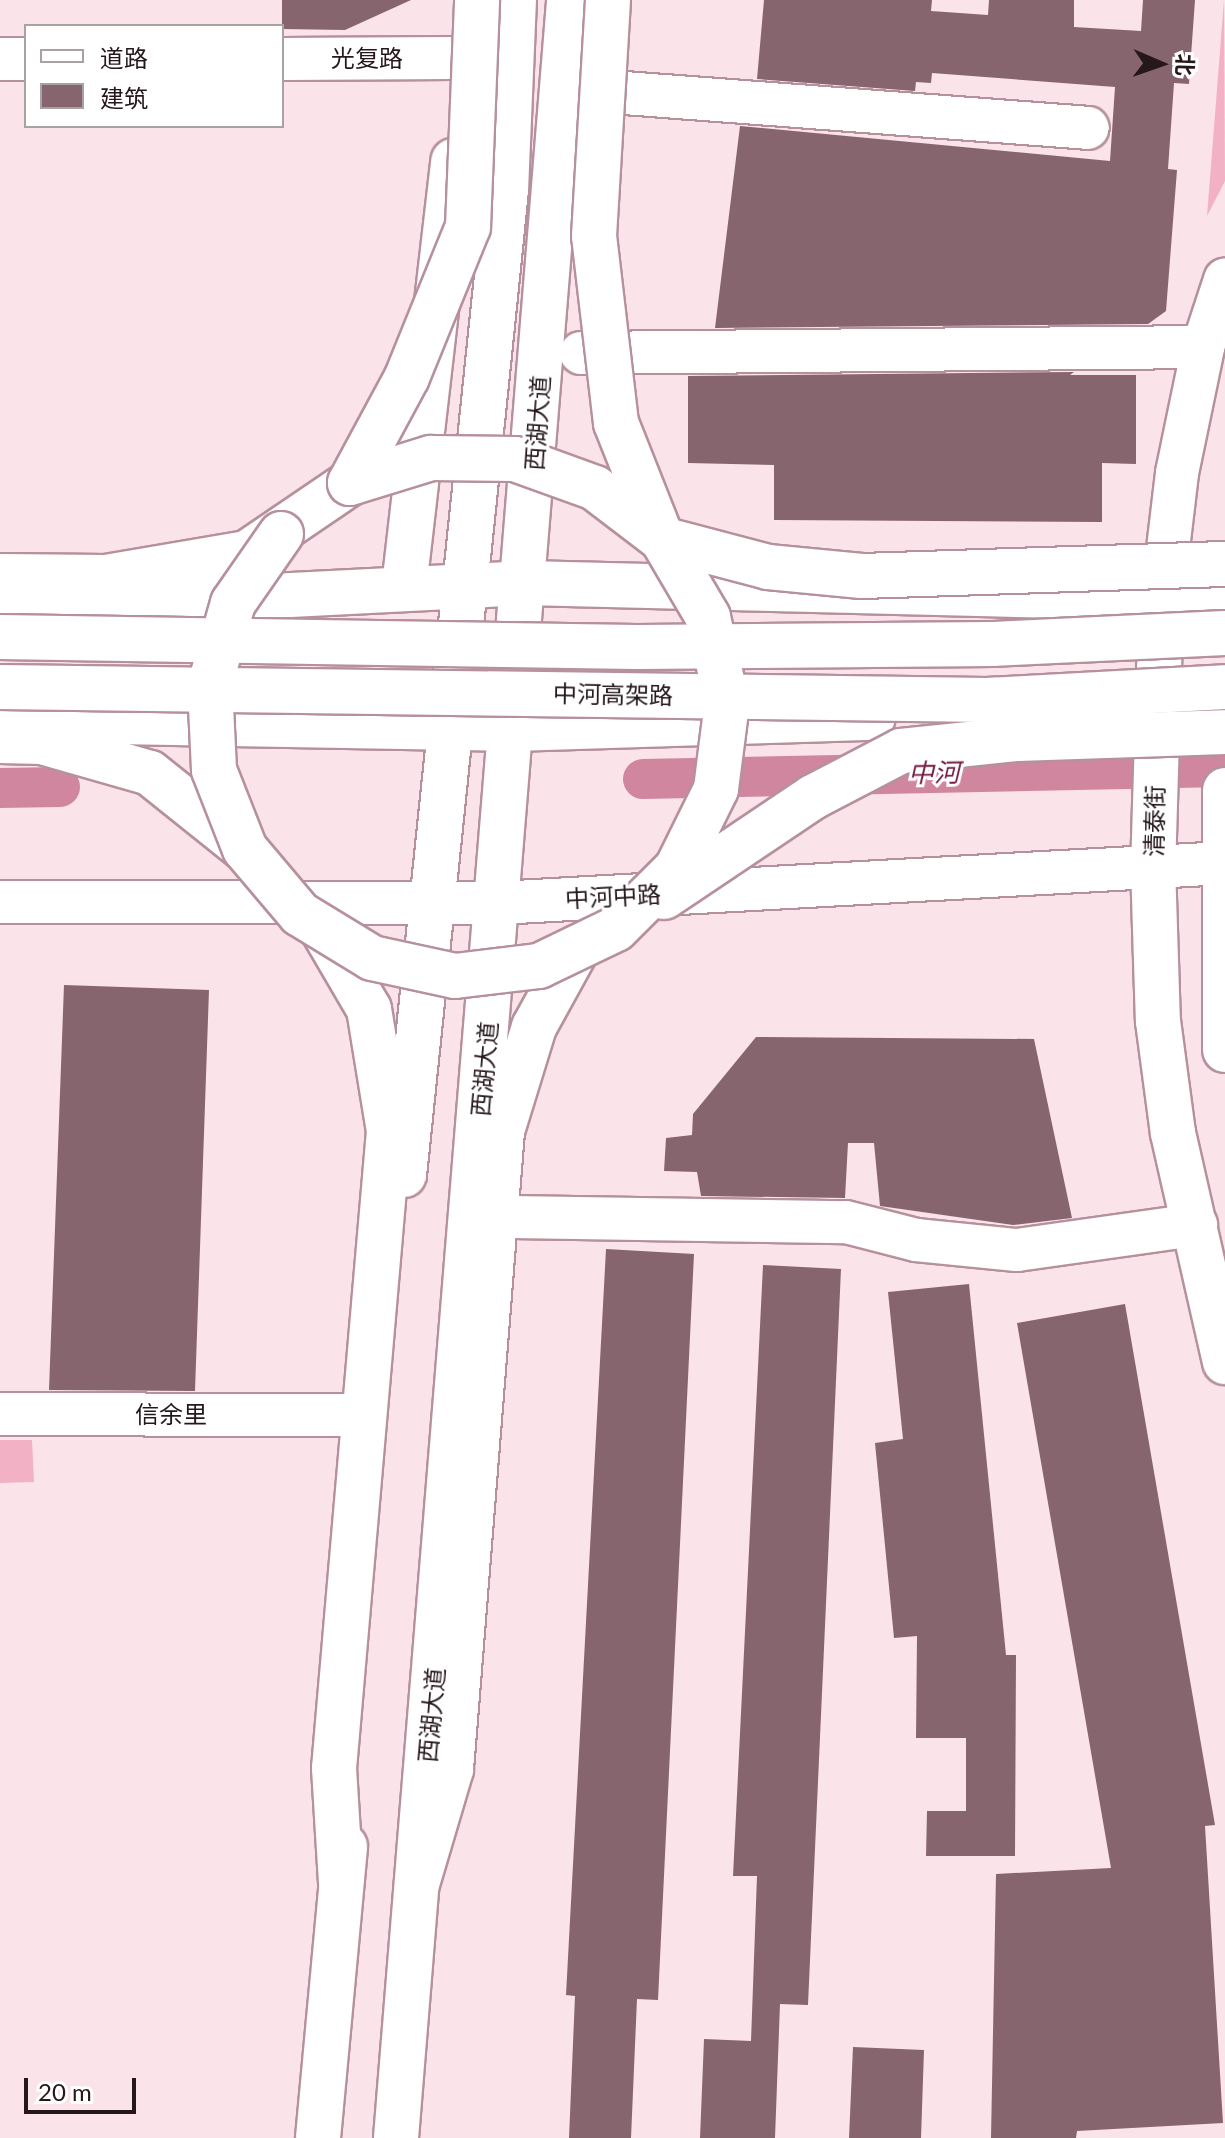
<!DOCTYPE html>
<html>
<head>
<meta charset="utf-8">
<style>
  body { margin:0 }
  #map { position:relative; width:1225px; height:2138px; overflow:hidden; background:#fbe3ea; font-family:Lato,"Noto Sans SC",sans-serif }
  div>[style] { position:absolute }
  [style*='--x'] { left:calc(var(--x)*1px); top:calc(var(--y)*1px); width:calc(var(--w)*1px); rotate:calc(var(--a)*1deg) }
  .green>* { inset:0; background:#f2b1c5 }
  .canal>* { height:40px; margin:-20px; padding:0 20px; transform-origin:20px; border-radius:20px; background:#d0869e }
  .building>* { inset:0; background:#87656f }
  .roads { filter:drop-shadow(2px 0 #b6919d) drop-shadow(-2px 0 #b6919d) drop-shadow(0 2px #b6919d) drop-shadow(0 -2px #b6919d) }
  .minor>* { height:42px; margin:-21px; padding:0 21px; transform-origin:21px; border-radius:21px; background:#fff }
  .major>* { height:44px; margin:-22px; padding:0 22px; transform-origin:22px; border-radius:22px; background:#fff }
  .highway>* { height:44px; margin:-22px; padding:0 22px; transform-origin:22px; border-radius:22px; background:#fff }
  .bridges { filter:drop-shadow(2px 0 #b6919d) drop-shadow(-2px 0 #b6919d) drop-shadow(0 2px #b6919d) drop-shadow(0 -2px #b6919d) }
  .highway-bridge>* { height:44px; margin:-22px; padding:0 22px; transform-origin:22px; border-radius:22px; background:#fff }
  span { translate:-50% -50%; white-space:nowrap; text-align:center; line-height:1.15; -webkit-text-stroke:6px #fff; paint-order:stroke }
  .street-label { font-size:24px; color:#25171c }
  .water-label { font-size:26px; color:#741c43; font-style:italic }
  .legend { position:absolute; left:24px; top:24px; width:260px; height:104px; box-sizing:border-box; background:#fff; border:2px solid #a8a2a4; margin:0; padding:10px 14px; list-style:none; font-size:24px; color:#25171c }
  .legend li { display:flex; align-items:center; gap:16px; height:40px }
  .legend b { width:40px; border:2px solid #a8a2a4 }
  .north { position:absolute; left:1121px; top:24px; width:80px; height:80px; -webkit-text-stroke:6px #fff; paint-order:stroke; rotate:92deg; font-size:22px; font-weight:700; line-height:32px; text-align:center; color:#25171c }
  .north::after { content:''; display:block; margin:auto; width:28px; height:36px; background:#25171c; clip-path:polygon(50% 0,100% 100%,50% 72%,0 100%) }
  .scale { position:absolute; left:24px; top:2078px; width:112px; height:36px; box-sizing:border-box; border:4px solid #25171c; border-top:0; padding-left:10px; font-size:24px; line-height:28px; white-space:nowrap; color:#25171c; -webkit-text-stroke:6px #fff; paint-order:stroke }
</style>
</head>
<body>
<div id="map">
  <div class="green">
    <div style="clip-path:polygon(1224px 0,1225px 181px,1207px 216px)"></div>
    <div style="clip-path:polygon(0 1440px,32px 1440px,34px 1482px,0 1483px)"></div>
  </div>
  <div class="canal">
    <div style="--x:643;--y:779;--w:582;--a:-1.18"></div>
    <div style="--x:0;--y:788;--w:60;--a:-1"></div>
  </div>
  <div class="building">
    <div style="clip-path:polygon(282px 0,411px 0,345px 30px,282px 29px)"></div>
    <div style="clip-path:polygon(764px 0,932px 0,931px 11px,988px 15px,989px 0,1074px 0,1074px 27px,1141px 31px,1143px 0,1195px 0,1189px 84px,1174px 83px,1168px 169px,1177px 170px,1166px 311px,1148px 324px,715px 328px,740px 126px,1110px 161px,1115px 87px,932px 73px,931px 83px,916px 82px,915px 91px,757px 79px)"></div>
    <div style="clip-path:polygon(1074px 372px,1070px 375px,1136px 375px,1136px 464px,1102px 463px,1102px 522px,774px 520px,774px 465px,688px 463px,688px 376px)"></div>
    <div style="clip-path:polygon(64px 985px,209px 990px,195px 1391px,49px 1390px)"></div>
    <div style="clip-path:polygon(756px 1037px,1034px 1039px,1072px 1218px,1013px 1225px,880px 1206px,874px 1143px,848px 1143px,845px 1198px,701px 1196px,697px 1172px,664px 1171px,666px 1138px,692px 1135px,693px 1114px)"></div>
    <div style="clip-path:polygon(606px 1249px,694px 1254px,658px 2000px,637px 1999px,631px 2138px,569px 2138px,575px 1996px,566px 1995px)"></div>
    <div style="clip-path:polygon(763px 1265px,841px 1269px,808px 2005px,780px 2004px,775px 2138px,700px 2138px,704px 2039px,751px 2041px,757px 1876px,733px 1876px)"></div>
    <div style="clip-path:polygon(969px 1284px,1006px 1655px,1016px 1655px,1015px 1856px,926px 1856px,927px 1811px,966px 1811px,966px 1738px,916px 1738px,917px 1636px,894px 1638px,875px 1443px,903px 1439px,888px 1292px)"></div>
    <div style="clip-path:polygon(1125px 1304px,1215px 1825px,1205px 1826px,1223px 2123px,1077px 2131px,1076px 2138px,991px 2138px,996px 1874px,1111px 1868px,1017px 1323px)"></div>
    <div style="clip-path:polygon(853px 2047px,924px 2050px,921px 2138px,849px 2138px)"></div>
  </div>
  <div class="roads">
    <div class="minor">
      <div style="--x:0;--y:59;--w:26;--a:0"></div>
      <div style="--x:282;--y:59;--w:171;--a:-0.3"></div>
      <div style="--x:611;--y:92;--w:478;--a:4.3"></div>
      <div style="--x:581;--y:353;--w:622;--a:-0.55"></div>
      <div style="--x:1162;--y:599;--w:127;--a:-83.2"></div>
      <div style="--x:1177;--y:473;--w:129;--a:-78.3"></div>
      <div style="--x:1203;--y:347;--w:71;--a:-71.8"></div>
      <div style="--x:0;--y:902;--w:498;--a:0.1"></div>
      <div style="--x:498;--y:903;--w:728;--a:-3.15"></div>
      <div style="--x:512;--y:1217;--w:334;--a:0.9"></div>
      <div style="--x:846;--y:1222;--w:72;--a:14.4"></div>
      <div style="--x:916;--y:1240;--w:101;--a:5.7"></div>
      <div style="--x:1017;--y:1250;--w:181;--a:-8"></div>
      <div style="--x:0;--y:1414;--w:343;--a:0.2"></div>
    </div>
    <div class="major">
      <div style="--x:404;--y:587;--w:429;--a:-83.4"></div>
      <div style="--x:0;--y:601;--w:152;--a:0.4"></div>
      <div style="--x:152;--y:602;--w:373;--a:-2.9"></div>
      <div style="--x:525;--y:583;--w:700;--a:1.39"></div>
      <div style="--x:1161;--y:602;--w:263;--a:91.7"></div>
      <div style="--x:1153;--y:865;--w:156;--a:88.2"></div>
      <div style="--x:1158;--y:1021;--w:113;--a:82.4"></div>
      <div style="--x:1173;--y:1133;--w:235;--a:77.2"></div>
      <div style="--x:1158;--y:710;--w:67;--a:0"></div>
      <div style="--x:0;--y:720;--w:513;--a:1.01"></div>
      <div style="--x:513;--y:729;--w:360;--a:-1.8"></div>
      <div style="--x:1225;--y:790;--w:260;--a:90"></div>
      <div style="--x:404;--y:1175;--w:990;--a:-84.09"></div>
      <div style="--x:506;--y:190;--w:190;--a:-87.6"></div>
      <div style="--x:318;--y:2138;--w:293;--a:-84.7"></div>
      <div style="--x:396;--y:2138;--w:2145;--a:-85.37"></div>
    </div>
    <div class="highway">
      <div style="--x:0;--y:576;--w:106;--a:0.5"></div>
      <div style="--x:106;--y:577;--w:143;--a:-9.7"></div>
      <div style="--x:247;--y:553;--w:125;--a:-34.2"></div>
      <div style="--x:0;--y:741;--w:42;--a:1.4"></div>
      <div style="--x:42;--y:742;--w:112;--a:16"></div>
      <div style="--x:150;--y:773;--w:122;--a:38.7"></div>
      <div style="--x:321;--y:927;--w:95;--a:59.7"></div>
      <div style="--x:369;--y:1009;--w:124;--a:80.7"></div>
      <div style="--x:389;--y:1131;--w:639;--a:94.93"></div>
      <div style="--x:334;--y:1768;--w:114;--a:86.5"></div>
      <div style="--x:417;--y:1884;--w:120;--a:-73.5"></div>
      <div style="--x:451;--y:1769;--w:640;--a:-85.43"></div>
      <div style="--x:502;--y:1131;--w:109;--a:-72.9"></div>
      <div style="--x:534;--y:1027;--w:91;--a:-61.2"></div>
    </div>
  </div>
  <div class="bridges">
    <div class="highway-bridge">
      <div style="--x:350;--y:483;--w:85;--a:-17.2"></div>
      <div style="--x:431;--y:458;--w:84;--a:0.7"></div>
      <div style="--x:515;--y:459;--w:85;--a:19.9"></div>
      <div style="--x:595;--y:488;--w:84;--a:37.3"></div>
      <div style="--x:662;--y:539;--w:110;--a:14.8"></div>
      <div style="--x:768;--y:567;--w:94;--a:5.5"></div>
      <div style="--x:862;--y:576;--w:363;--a:-1.9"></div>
      <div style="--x:350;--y:483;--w:120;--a:-61.7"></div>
      <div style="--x:407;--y:377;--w:162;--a:-67.9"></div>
      <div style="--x:468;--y:227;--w:227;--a:-87.7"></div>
      <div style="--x:281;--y:534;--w:84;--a:124.8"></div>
      <div style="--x:233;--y:603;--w:85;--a:105.7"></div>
      <div style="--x:210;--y:685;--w:85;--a:87.3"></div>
      <div style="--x:214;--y:770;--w:85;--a:68.6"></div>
      <div style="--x:245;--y:849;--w:85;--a:49.8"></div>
      <div style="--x:300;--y:914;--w:84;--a:31.4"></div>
      <div style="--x:372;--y:958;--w:85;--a:12.2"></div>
      <div style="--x:455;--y:976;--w:85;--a:-6.8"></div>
      <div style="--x:539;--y:966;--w:85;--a:-25.7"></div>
      <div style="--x:616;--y:929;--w:86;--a:-45"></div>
      <div style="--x:677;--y:868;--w:88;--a:-63.7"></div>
      <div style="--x:716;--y:789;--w:87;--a:-82.7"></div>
      <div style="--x:727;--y:703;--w:88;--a:-102.5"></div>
      <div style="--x:708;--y:617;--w:91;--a:-120.5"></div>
      <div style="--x:662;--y:539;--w:125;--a:-111.6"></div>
      <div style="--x:616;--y:423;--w:188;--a:-96.7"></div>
      <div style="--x:594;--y:236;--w:236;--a:-86.6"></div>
      <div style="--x:0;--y:637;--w:637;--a:0.9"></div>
      <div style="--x:637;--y:647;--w:356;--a:-0.5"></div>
      <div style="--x:993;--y:644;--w:232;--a:-2.7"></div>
      <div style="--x:0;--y:687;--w:987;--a:0.75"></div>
      <div style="--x:987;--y:700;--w:238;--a:-3.1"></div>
      <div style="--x:664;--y:897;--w:179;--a:-33.9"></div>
      <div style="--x:813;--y:797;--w:99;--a:-27.6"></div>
      <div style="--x:901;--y:751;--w:117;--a:-5.9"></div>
      <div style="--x:1017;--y:739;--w:208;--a:-1.9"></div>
    </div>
  </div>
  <div class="street-label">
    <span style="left:367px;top:58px">光复路</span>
    <span style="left:537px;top:423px;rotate:-86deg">西湖大道</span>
    <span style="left:613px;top:694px;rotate:1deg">中河高架路</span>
    <span style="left:1154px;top:821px;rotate:-89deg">清泰街</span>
    <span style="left:613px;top:896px;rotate:-3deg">中河中路</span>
    <span style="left:484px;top:1069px;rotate:-85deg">西湖大道</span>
    <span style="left:171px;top:1414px">信余里</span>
    <span style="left:431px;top:1715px;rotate:-85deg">西湖大道</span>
  </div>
  <div class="water-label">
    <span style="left:934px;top:773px;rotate:-1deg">中河</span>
  </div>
  <ul class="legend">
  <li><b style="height:10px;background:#fff"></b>道路</li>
  <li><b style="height:22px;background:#87656f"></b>建筑</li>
  </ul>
  <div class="north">北</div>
  <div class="scale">20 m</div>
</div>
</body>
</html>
